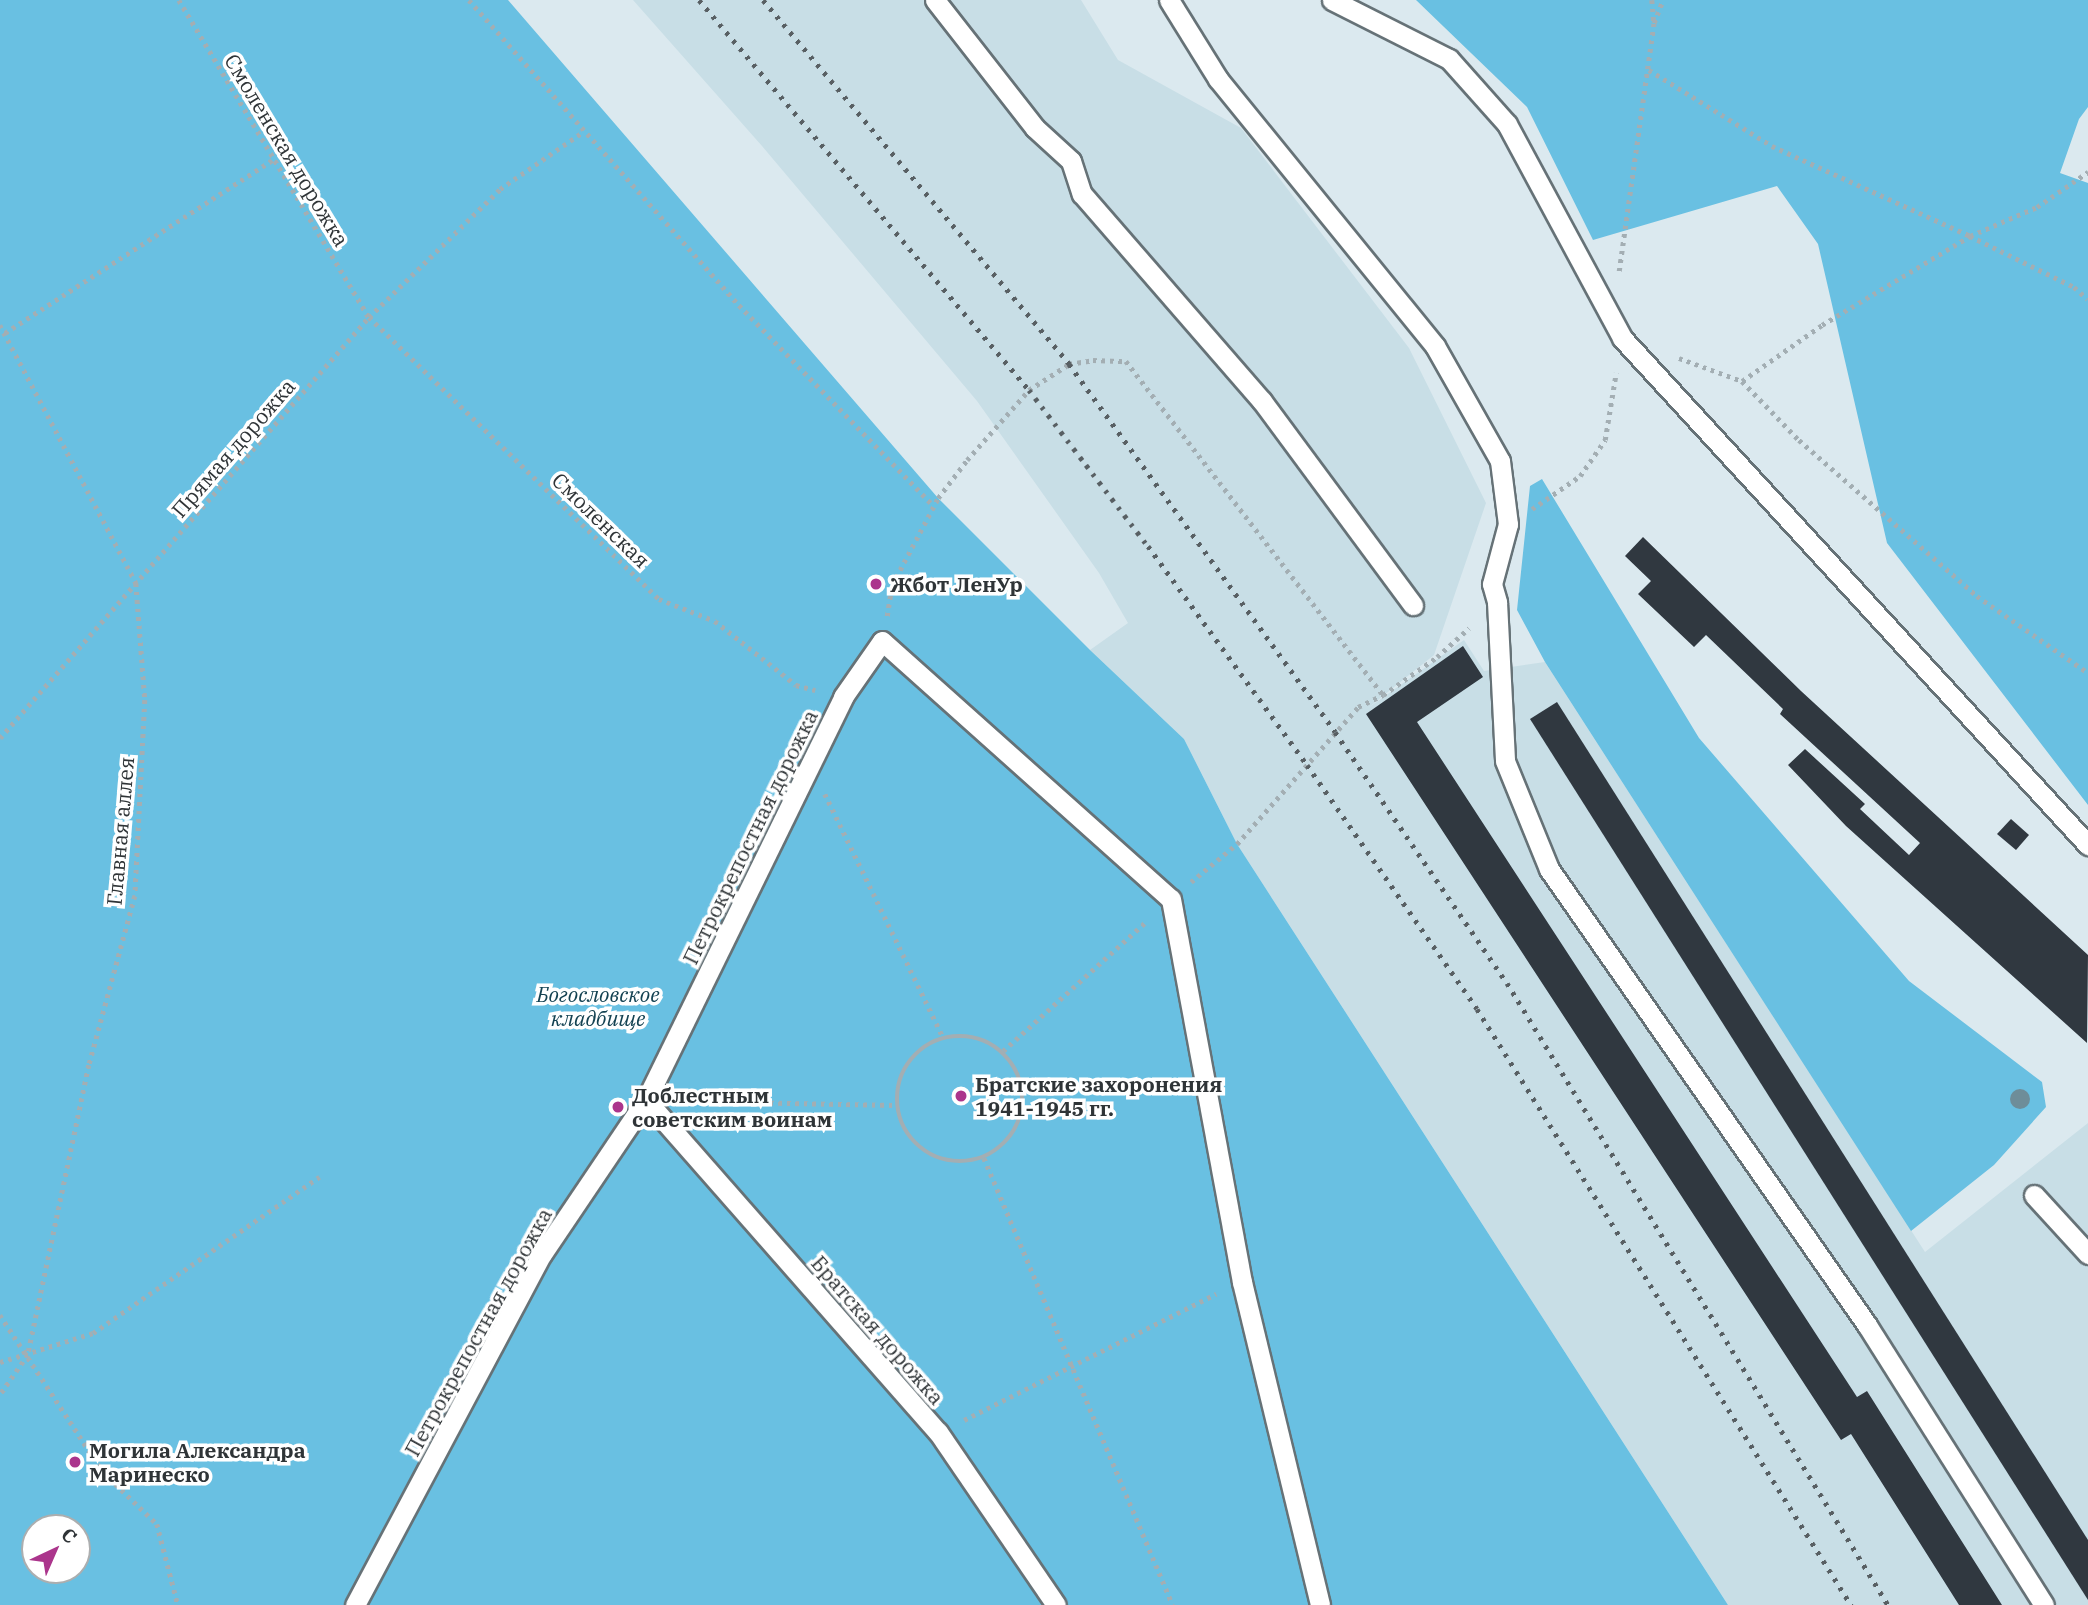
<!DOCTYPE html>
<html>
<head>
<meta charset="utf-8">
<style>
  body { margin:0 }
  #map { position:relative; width:2088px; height:1605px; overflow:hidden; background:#dbe9ef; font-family:"IBM Plex Serif",serif }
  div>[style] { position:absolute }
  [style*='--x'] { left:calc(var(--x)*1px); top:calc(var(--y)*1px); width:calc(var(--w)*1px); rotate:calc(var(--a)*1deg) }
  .built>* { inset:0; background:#c8dee6 }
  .green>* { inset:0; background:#69c0e2 }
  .building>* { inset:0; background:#303840 }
  .path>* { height:4.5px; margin-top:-2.25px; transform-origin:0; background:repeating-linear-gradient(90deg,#a3aeb3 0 3.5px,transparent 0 8.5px) }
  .path>.ring { margin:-2.25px; padding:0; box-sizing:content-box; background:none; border:4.5px solid #a3aeb3; border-radius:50% }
  .roads { filter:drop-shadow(2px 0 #667277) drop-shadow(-2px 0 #667277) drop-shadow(0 2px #667277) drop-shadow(0 -2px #667277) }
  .service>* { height:19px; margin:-9.5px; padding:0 9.5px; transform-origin:9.5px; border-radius:9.5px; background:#fff }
  .rail>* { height:5px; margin-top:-2.5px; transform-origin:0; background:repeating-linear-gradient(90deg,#585f63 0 3.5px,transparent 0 10.5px) }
  .trees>* { width:20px; height:20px; margin:-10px; border-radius:50%; background:#6e8d99 }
  .dots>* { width:19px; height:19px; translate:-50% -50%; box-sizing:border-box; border:4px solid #fff; border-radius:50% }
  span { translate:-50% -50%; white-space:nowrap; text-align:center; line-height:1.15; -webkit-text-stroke:7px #fff; paint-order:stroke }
  .street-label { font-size:21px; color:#2f3437 }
  .poi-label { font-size:21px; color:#2f3437; font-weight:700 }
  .left { translate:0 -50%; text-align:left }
  .park-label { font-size:21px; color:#144252; font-style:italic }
  .north { position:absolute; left:21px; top:1514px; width:70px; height:70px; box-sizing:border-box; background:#fff; border:2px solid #acaeaf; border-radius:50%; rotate:44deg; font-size:19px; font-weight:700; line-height:28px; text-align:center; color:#2f3437 }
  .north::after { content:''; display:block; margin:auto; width:24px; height:32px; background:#ab358c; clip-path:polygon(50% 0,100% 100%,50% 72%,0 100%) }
</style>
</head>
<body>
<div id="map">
  <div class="built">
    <div style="clip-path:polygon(633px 0,1081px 0,1118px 60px,1241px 128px,1409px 348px,1486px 503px,1434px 655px,1368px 708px,1464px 640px,1484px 671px,1545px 662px,1925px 1252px,2088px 1123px,2088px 1605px,1728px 1605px,1237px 844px,1184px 739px,1090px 650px,1128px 623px,1099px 573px,977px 401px,762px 146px)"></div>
  </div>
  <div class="green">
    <div style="clip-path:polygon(evenodd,0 0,508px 0,938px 498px,1090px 650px,1184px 739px,1237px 844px,1728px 1605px,0 1605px,0 0,35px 1528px,77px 1528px,77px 1570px,35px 1570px,35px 1528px)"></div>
    <div style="clip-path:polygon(1416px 0,2088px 0,2088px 107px,2079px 119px,2060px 173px,2088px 183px,2088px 805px,1887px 543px,1818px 244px,1777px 186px,1593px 240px,1527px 107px)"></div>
    <div style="clip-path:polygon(1542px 479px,1699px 738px,1909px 981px,2042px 1082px,2046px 1107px,1994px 1165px,1911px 1231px,1545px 662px,1517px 610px,1530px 486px)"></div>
  </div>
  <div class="building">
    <div style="clip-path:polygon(1643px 537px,1801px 691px,2088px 955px,2087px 1043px,1846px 826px,1788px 765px,1805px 749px,1865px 804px,1860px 809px,1909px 855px,1920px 843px,1780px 714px,1783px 709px,1706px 635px,1694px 647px,1638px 594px,1651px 581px,1625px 556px)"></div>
    <div style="clip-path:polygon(1463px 646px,1483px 677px,1417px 722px,1857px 1397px,1867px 1391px,2002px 1605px,1959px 1605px,1851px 1434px,1841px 1440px,1366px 714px)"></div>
    <div style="clip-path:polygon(1557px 702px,2088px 1540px,2088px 1600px,1530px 719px)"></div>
    <div style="clip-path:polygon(2011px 819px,2029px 835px,2016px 850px,1997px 834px)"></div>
  </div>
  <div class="path">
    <div style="--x:179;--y:0;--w:370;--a:59.1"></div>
    <div style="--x:369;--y:317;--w:405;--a:44.2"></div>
    <div style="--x:659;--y:599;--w:60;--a:21.4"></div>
    <div style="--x:715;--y:621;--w:103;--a:38.3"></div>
    <div style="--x:796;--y:685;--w:20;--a:15"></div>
    <div style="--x:469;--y:0;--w:407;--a:48.5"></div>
    <div style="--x:739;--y:305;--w:280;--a:45.9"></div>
    <div style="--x:1652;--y:0;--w:22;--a:85"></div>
    <div style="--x:1649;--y:70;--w:145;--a:31.7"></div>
    <div style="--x:1772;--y:146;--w:217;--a:24.4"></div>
    <div style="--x:1970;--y:236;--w:116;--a:26.1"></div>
    <div style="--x:2074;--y:287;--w:18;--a:41"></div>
    <div style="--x:1619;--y:271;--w:250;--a:-82"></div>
    <div style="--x:1654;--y:23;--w:25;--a:-69"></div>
    <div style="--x:0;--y:325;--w:292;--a:62.2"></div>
    <div style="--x:136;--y:583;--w:117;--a:85.6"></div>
    <div style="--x:145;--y:700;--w:196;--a:92.9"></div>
    <div style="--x:135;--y:896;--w:175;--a:105.2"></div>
    <div style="--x:89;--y:1065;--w:296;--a:101.9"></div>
    <div style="--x:28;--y:1355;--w:49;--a:125"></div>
    <div style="--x:5;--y:333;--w:320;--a:-32.9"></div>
    <div style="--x:1679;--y:358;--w:67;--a:20.1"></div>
    <div style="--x:1742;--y:381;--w:82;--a:46"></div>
    <div style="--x:1799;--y:440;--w:237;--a:41.2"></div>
    <div style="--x:1977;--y:596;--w:135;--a:34.7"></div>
    <div style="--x:1742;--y:381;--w:98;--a:-35"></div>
    <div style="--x:1822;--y:325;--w:173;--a:-31"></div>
    <div style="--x:1970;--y:236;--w:73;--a:-23.4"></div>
    <div style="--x:2037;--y:207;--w:62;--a:-34.5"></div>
    <div style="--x:1532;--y:509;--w:58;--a:-34.5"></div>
    <div style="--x:1580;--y:476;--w:44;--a:-55.2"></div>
    <div style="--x:1605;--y:440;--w:68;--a:-80.7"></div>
    <div style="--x:887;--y:616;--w:31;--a:-81"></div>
    <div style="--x:892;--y:585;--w:98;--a:-62.1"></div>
    <div style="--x:938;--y:498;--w:48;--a:-52.7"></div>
    <div style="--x:967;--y:460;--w:94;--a:-48.5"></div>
    <div style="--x:1029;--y:390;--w:48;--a:-33"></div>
    <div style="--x:1069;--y:364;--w:24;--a:-9"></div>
    <div style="--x:1093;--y:360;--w:33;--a:2"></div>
    <div style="--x:1126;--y:361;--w:421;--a:52.4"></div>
    <div style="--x:0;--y:738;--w:560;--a:-48.77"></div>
    <div style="--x:369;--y:317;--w:183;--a:-44.3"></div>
    <div style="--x:500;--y:189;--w:101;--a:-34.5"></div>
    <div style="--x:825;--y:794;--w:270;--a:64.1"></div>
    <div style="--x:1191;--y:882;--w:60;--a:-39.6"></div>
    <div style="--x:1237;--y:844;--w:183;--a:-48.5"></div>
    <div style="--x:1358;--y:707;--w:28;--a:-26"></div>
    <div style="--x:1383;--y:695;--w:66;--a:-35.1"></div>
    <div style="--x:1437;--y:657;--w:43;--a:-42.2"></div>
    <div class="ring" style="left:897px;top:1036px;width:121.5px;height:121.5px"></div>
    <div style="--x:1003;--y:1051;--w:195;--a:-42.1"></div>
    <div style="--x:685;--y:1101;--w:210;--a:1.1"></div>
    <div style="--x:984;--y:1158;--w:485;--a:67.1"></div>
    <div style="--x:0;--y:1315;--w:188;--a:56.7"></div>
    <div style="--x:103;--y:1472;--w:75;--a:43.9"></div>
    <div style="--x:157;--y:1524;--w:84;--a:75.5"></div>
    <div style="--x:0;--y:1362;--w:97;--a:-17.3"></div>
    <div style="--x:93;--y:1333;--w:275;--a:-34.6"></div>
    <div style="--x:964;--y:1420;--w:282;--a:-26.6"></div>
  </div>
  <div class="roads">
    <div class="service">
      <div style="--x:935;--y:0;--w:162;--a:52"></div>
      <div style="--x:1035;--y:128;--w:49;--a:42.5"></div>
      <div style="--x:1071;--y:161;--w:35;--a:72"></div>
      <div style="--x:1082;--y:194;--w:274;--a:49"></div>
      <div style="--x:1262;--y:401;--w:254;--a:53.5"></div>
      <div style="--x:1169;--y:0;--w:93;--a:58.2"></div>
      <div style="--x:1218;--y:79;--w:344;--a:50.9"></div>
      <div style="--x:1435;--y:346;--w:132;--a:60.5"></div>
      <div style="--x:1500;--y:461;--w:64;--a:82.8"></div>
      <div style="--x:1508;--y:524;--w:62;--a:104.9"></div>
      <div style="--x:1492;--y:584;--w:19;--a:74"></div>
      <div style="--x:1497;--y:602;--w:159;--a:87.1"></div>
      <div style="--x:1505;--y:761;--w:117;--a:67.8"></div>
      <div style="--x:1549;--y:869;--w:556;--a:55.11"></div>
      <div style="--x:1867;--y:1325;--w:331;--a:57.7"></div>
      <div style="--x:1332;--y:0;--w:131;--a:26.8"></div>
      <div style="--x:1449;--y:59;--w:87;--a:48.3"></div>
      <div style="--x:1507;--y:124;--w:243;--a:61.7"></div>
      <div style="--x:1622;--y:338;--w:689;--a:47.41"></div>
      <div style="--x:646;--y:1100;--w:442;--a:48.7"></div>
      <div style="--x:938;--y:1432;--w:209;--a:55.7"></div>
      <div style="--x:2034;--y:1195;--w:80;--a:47.5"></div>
      <div style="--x:355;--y:1605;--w:398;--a:-62"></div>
      <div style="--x:542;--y:1254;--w:186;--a:-56"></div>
      <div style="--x:646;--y:1100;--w:449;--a:-63.9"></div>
      <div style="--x:843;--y:697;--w:68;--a:-55.1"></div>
      <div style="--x:882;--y:641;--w:387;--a:41.8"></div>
      <div style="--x:1171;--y:899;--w:390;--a:79.5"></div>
      <div style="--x:1242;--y:1282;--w:332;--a:76.4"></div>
    </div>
  </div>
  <div class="rail">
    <div style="--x:699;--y:0;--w:511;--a:49.76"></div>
    <div style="--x:1029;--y:390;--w:196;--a:52.7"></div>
    <div style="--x:1148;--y:546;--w:271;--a:54"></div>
    <div style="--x:1307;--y:765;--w:297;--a:55.1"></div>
    <div style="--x:1477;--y:1009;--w:704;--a:57.89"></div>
    <div style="--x:763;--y:0;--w:476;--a:49.9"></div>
    <div style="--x:1069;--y:364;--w:454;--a:54.1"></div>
    <div style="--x:1335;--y:732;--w:304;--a:55.6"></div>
    <div style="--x:1507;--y:983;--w:729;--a:58.51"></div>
  </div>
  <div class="trees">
    <div style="left:2020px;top:1099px"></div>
  </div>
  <div class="dots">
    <div style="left:876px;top:584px;background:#ab358c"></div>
    <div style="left:961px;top:1096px;background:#ab358c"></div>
    <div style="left:618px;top:1107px;background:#ab358c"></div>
    <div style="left:75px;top:1462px;background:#ab358c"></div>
  </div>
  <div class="street-label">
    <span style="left:287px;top:150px;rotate:59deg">Смоленская дорожка</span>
    <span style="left:233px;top:448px;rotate:-49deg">Прямая дорожка</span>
    <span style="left:601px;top:520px;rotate:44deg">Смоленская</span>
    <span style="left:120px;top:831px;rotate:-85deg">Главная аллея</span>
    <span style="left:750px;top:837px;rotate:-64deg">Петрокрепостная дорожка</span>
    <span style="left:878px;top:1330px;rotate:49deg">Братская дорожка</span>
    <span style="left:478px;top:1332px;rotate:-61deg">Петрокрепостная дорожка</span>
  </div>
  <div class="poi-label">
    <span class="left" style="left:890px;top:584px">Жбот ЛенУр</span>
    <span class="left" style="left:975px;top:1096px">Братские захоронения<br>1941-1945 гг.</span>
    <span class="left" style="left:632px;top:1107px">Доблестным<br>советским воинам</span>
    <span class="left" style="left:89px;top:1462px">Могила Александра<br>Маринеско</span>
  </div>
  <div class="park-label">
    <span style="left:598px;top:1006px">Богословское<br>кладбище</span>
  </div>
  <div class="north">С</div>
</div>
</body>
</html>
